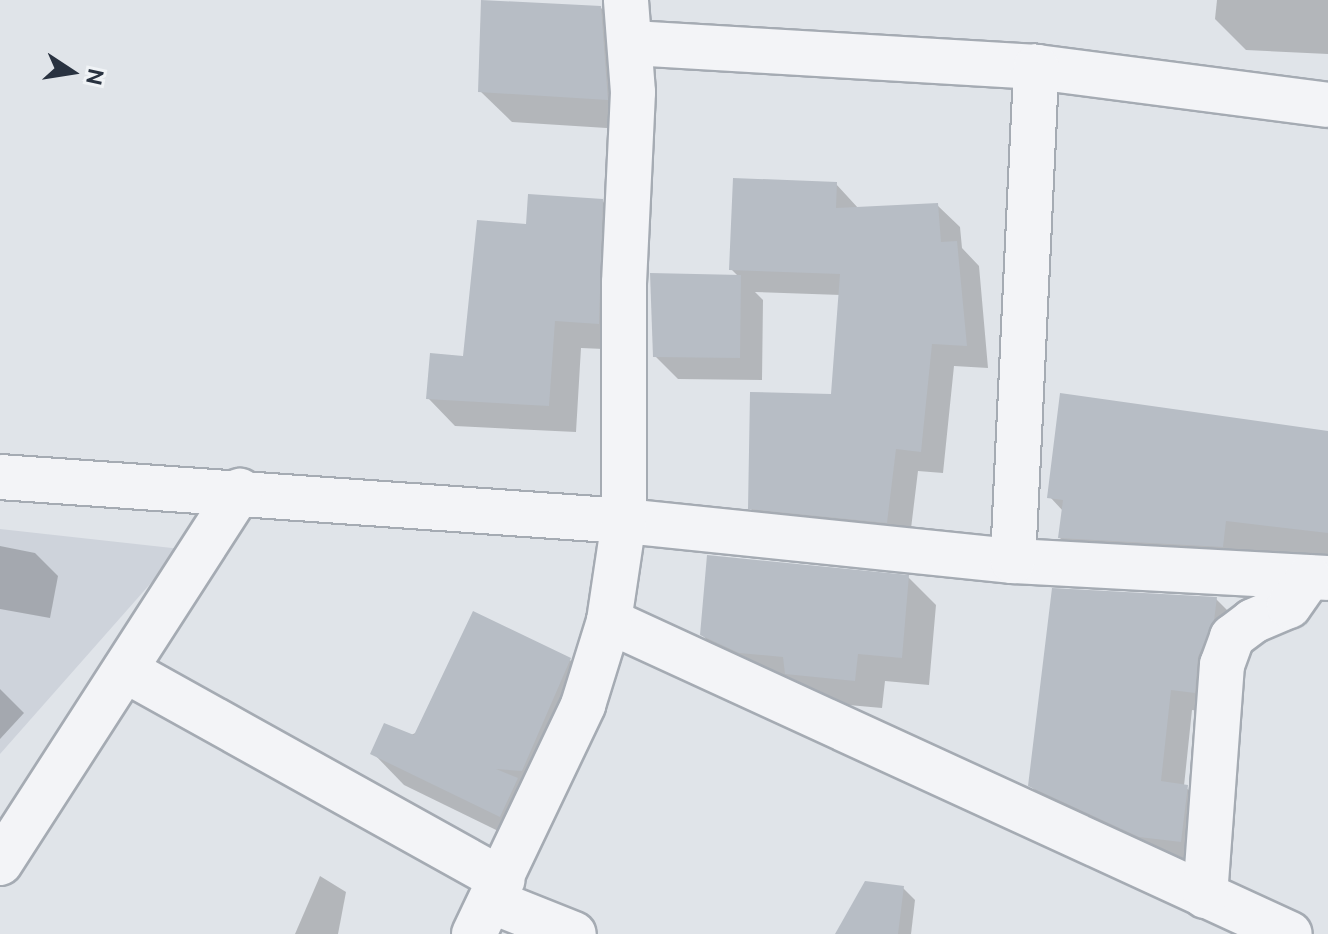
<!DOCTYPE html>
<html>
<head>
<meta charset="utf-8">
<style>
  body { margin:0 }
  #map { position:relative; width:1328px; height:934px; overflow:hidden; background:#e0e4e9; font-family:Ubuntu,sans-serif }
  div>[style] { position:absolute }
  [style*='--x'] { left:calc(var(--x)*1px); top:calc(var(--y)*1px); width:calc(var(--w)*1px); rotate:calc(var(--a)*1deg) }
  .built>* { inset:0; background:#ced3db }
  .shadow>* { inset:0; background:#0003 }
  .building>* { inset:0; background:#b7bdc5 }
  .roads { filter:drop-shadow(2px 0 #a5abb3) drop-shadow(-2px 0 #a5abb3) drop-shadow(0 2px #a5abb3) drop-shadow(0 -2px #a5abb3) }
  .minor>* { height:44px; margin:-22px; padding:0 22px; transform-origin:22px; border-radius:22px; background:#f3f4f7 }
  span { translate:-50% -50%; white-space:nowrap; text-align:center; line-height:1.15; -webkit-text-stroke:6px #f0f3f6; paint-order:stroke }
  .north { position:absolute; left:32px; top:32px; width:80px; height:80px; -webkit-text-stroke:6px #f0f3f6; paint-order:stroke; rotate:102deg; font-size:22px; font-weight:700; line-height:32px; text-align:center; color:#293240 }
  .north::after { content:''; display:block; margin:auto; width:28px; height:36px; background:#293240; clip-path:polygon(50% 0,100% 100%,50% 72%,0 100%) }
</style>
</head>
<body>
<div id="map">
  <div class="built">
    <div style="clip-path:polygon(0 529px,181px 549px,0 754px)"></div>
  </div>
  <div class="shadow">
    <div style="clip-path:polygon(1217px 0,1328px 0,1328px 54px,1246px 50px,1215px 19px)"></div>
    <div style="clip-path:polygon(601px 8px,632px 40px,638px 130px,512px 122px,480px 91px)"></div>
    <div style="clip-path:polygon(836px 184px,859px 209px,937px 205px,960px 227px,962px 248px,979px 266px,988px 368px,954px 366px,943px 473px,918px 471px,909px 545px,773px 531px,750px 508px,833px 396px,841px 295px,755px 292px,763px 300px,762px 380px,678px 379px,655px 356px,739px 277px,731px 269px)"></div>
    <div style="clip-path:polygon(602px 201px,630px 228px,626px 350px,581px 348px,576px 432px,455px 426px,428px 398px,465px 358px,528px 226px)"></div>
    <div style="clip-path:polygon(1328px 432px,1328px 560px,1257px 551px,1254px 578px,1091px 569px,1060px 538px,1063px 511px,1050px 497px)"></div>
    <div style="clip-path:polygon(0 546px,35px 553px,58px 576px,50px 618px,0 609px)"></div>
    <div style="clip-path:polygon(908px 577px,936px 605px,929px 685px,885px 681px,882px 708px,815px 702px,796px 683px,769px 681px,731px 663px,702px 635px)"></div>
    <div style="clip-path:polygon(1216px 599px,1237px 620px,1216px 713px,1192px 710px,1184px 786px,1209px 808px,1201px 862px,1162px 858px,1051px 807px,1030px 785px)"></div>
    <div style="clip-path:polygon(570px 660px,601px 691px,531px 847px,404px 785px,373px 753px)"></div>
    <div style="clip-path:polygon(0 689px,24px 713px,0 739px)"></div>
    <div style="clip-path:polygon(320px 876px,346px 892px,338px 934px,295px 934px)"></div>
    <div style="clip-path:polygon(903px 888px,915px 900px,911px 934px,837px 934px)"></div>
  </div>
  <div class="building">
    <div style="clip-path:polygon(481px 0,601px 6px,608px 100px,478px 92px)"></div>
    <div style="clip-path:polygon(733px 178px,837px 182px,836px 208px,938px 203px,941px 242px,957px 241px,967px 346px,932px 344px,921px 452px,896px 449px,887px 523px,748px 509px,750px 392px,831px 394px,840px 274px,729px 270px)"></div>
    <div style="clip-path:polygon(528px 194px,603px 199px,599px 324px,555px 321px,549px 406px,426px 399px,430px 353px,463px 356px,477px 220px,526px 224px)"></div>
    <div style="clip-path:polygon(650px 273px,741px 275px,740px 358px,653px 357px)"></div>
    <div style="clip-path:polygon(1060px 393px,1328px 431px,1328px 533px,1226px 521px,1223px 547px,1058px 538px,1063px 500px,1047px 498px)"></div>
    <div style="clip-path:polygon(707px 555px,909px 575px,902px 658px,858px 654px,855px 681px,785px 674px,783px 657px,739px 653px,700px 635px)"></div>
    <div style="clip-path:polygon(1052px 588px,1217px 597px,1214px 621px,1198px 657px,1195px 693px,1171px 690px,1161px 781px,1188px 785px,1181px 842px,1139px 837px,1028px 786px)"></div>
    <div style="clip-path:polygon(473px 611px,571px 658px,522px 771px,496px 769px,518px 778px,500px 817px,370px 754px,384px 723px,414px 735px)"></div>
    <div style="clip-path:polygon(865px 881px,904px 886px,898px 934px,835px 934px)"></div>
  </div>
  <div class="roads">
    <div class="minor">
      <div style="--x:633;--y:43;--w:404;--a:3.4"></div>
      <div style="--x:1036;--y:67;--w:294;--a:7.4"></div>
      <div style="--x:0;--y:477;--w:626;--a:4.03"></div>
      <div style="--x:624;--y:521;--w:391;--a:5.9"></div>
      <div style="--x:1013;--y:561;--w:315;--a:3.1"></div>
      <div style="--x:1013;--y:561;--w:495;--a:-87.3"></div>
      <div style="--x:609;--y:621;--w:749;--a:24.68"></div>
      <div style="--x:125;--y:670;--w:432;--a:29.1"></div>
      <div style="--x:0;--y:863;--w:443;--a:-57.2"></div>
      <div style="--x:1205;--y:896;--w:232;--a:-85.8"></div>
      <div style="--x:1222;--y:665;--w:30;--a:-70"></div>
      <div style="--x:1232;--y:637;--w:26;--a:-37"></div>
      <div style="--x:1253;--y:621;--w:39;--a:-23"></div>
      <div style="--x:1289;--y:606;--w:35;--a:-55"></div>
      <div style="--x:491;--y:901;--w:89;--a:21.7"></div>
      <div style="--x:474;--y:934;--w:254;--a:-64.5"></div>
      <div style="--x:583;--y:705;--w:88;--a:-72.8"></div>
      <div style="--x:609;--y:621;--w:101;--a:-81.5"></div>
      <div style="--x:624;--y:521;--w:238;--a:-90"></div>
      <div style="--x:624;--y:283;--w:191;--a:-87.3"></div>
      <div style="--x:633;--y:92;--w:92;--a:-94.4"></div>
    </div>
  </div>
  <div class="north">N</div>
</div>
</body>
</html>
